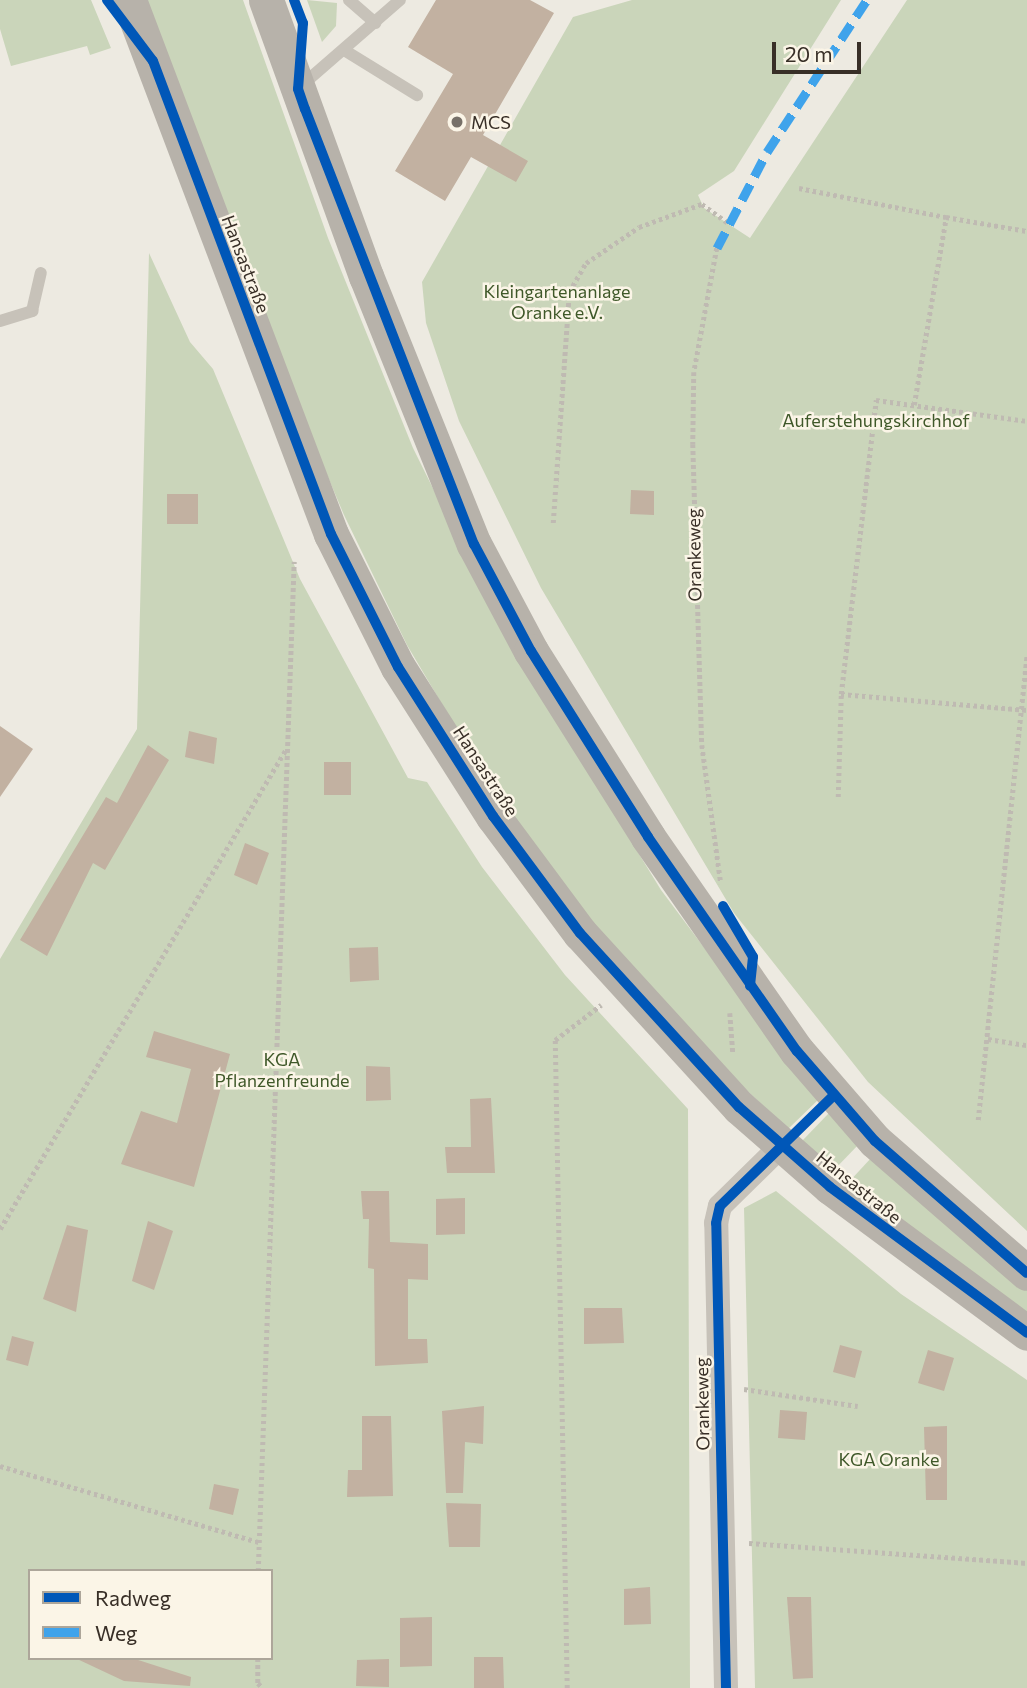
<!DOCTYPE html>
<html>
<head>
<meta charset="utf-8">
<style>
  body { margin:0 }
  #map { position:relative; width:1027px; height:1688px; overflow:hidden; background:#edeae1; font-family:Commissioner,sans-serif }
  div>[style] { position:absolute }
  [style*='--x'] { left:calc(var(--x)*1px); top:calc(var(--y)*1px); width:calc(var(--w)*1px); rotate:calc(var(--a)*1deg) }
  .green>* { inset:0; background:#cad5ba }
  .building>* { inset:0; background:#c2b1a1 }
  .path>* { height:4.5px; margin-top:-2.25px; transform-origin:0; background:repeating-linear-gradient(90deg,#bfbab2 0 3.5px,transparent 0 7px) }
  .lane>* { height:12px; margin:-6px; padding:0 6px; transform-origin:6px; border-radius:6px; background:#c7c2b9 }
  .street>* { height:24px; margin:-12px; padding:0 12px; transform-origin:12px; border-radius:12px; background:#c7c2b9 }
  .secondary>* { height:35px; margin:-17.5px; padding:0 17.5px; transform-origin:17.5px; border-radius:17.5px; background:#b7b2aa }
  .quiet>* { height:9px; margin-top:-4.5px; transform-origin:0; background:repeating-linear-gradient(90deg,#3fa3eb 0 18px,transparent 0 27px) }
  .cycleway>* { height:10px; margin:-5px; padding:0 5px; transform-origin:5px; border-radius:5px; background:#0057b8 }
  .dots>* { width:19px; height:19px; translate:-50% -50%; box-sizing:border-box; border:4px solid #fbf5e7; border-radius:50% }
  span { translate:-50% -50%; white-space:nowrap; text-align:center; line-height:1.15; -webkit-text-stroke:5px #fbf5e7; paint-order:stroke }
  .poi-label { font-size:18px; color:#382f27 }
  .left { translate:0 -50%; text-align:left }
  .street-label { font-size:18px; color:#382f27 }
  .park-label { font-size:18px; color:#3f5829 }
  .legend { position:absolute; left:28px; top:1569px; width:245px; height:91px; box-sizing:border-box; background:#fbf5e7; border:2px solid #ada69a; margin:0; padding:9px 12px; list-style:none; font-size:21px; color:#382f27 }
  .legend li { display:flex; align-items:center; gap:14px; height:35px }
  .legend b { width:35px; border:2px solid #ada69a }
  .scale { position:absolute; left:772px; top:42px; width:89px; height:32px; box-sizing:border-box; border:4px solid #382f27; border-top:0; padding-left:9px; font-size:21px; line-height:24px; white-space:nowrap; color:#382f27; -webkit-text-stroke:5px #fbf5e7; paint-order:stroke }
</style>
</head>
<body>
<div id="map">
  <div class="green">
    <div style="clip-path:polygon(0 0,91px 0,111px 48px,90px 55px,87px 46px,11px 66px,0 29px)"></div>
    <div style="clip-path:polygon(145px 0,243px 0,328px 238px,413px 448px,509px 642px,661px 890px,818px 1100px,788px 1129px,724px 1069px,581px 912px,497px 797px,407px 645px,344px 515px,274px 349px)"></div>
    <div style="clip-path:polygon(307px 0,337px 3px,336px 26px,322px 42px)"></div>
    <div style="clip-path:polygon(632px 0,841px 0,734px 171px,698px 195px,704px 208px,750px 238px,907px 0,1027px 0,1027px 1231px,868px 1082px,734px 913px,541px 588px,459px 421px,426px 323px,422px 282px,573px 17px)"></div>
    <div style="clip-path:polygon(evenodd,149px 253px,190px 342px,213px 369px,300px 579px,408px 778px,427px 782px,482px 867px,565px 975px,688px 1109px,690px 1688px,0 1688px,0 959px,137px 729px,149px 253px,30px 1571px,271px 1571px,271px 1658px,30px 1658px,30px 1571px)"></div>
    <div style="clip-path:polygon(829px 1113px,860px 1143px,833px 1171px,802px 1141px)"></div>
    <div style="clip-path:polygon(872px 1157px,1027px 1290px,1027px 1320px,847px 1184px)"></div>
    <div style="clip-path:polygon(776px 1191px,901px 1294px,1027px 1380px,1027px 1688px,755px 1688px,744px 1208px)"></div>
  </div>
  <div class="building">
    <div style="clip-path:polygon(436px 0,530px 0,554px 13px,483px 135px,528px 161px,516px 182px,471px 157px,445px 201px,395px 171px,453px 74px,408px 47px)"></div>
    <div style="clip-path:polygon(631px 490px,654px 491px,654px 515px,630px 514px)"></div>
    <div style="clip-path:polygon(167px 494px,198px 494px,198px 524px,167px 524px)"></div>
    <div style="clip-path:polygon(0 726px,33px 749px,0 797px)"></div>
    <div style="clip-path:polygon(189px 731px,217px 738px,214px 764px,185px 757px)"></div>
    <div style="clip-path:polygon(148px 745px,169px 760px,105px 870px,93px 863px,47px 956px,20px 940px,106px 797px,117px 803px)"></div>
    <div style="clip-path:polygon(324px 762px,351px 762px,351px 795px,324px 795px)"></div>
    <div style="clip-path:polygon(245px 843px,269px 853px,257px 885px,234px 875px)"></div>
    <div style="clip-path:polygon(378px 947px,379px 980px,350px 982px,349px 948px)"></div>
    <div style="clip-path:polygon(154px 1031px,230px 1054px,194px 1187px,121px 1164px,141px 1111px,177px 1123px,191px 1069px,146px 1057px)"></div>
    <div style="clip-path:polygon(366px 1066px,390px 1067px,391px 1100px,366px 1101px)"></div>
    <div style="clip-path:polygon(491px 1098px,495px 1173px,447px 1173px,445px 1147px,471px 1147px,470px 1099px)"></div>
    <div style="clip-path:polygon(361px 1191px,389px 1191px,390px 1242px,428px 1244px,428px 1280px,408px 1279px,408px 1339px,427px 1339px,428px 1363px,375px 1366px,374px 1269px,368px 1268px,369px 1219px,363px 1219px)"></div>
    <div style="clip-path:polygon(465px 1198px,465px 1234px,436px 1235px,436px 1199px)"></div>
    <div style="clip-path:polygon(148px 1221px,173px 1231px,154px 1290px,132px 1281px)"></div>
    <div style="clip-path:polygon(67px 1225px,88px 1230px,76px 1312px,43px 1299px)"></div>
    <div style="clip-path:polygon(584px 1308px,622px 1308px,624px 1343px,584px 1344px)"></div>
    <div style="clip-path:polygon(12px 1336px,34px 1342px,28px 1366px,6px 1360px)"></div>
    <div style="clip-path:polygon(840px 1345px,862px 1351px,855px 1378px,833px 1372px)"></div>
    <div style="clip-path:polygon(928px 1350px,954px 1358px,944px 1391px,918px 1383px)"></div>
    <div style="clip-path:polygon(484px 1406px,483px 1444px,465px 1442px,463px 1493px,446px 1493px,442px 1411px)"></div>
    <div style="clip-path:polygon(780px 1410px,807px 1412px,805px 1440px,778px 1438px)"></div>
    <div style="clip-path:polygon(362px 1416px,391px 1416px,393px 1496px,347px 1497px,348px 1470px,362px 1470px)"></div>
    <div style="clip-path:polygon(947px 1426px,947px 1500px,926px 1500px,924px 1427px)"></div>
    <div style="clip-path:polygon(214px 1484px,239px 1489px,233px 1515px,209px 1509px)"></div>
    <div style="clip-path:polygon(446px 1503px,481px 1504px,480px 1547px,449px 1547px)"></div>
    <div style="clip-path:polygon(650px 1587px,651px 1624px,624px 1625px,624px 1589px)"></div>
    <div style="clip-path:polygon(787px 1597px,811px 1597px,813px 1678px,793px 1679px)"></div>
    <div style="clip-path:polygon(432px 1617px,432px 1666px,400px 1667px,400px 1618px)"></div>
    <div style="clip-path:polygon(474px 1657px,503px 1657px,504px 1688px,474px 1688px)"></div>
    <div style="clip-path:polygon(75px 1658px,132px 1658px,191px 1677px,190px 1686px,124px 1681px)"></div>
    <div style="clip-path:polygon(389px 1659px,389px 1687px,356px 1686px,357px 1660px)"></div>
  </div>
  <div class="path">
    <div style="--x:799;--y:188;--w:150;--a:11.2"></div>
    <div style="--x:717;--y:248;--w:126;--a:100.5"></div>
    <div style="--x:694;--y:372;--w:72;--a:90.8"></div>
    <div style="--x:693;--y:444;--w:301;--a:88.3"></div>
    <div style="--x:702;--y:745;--w:140;--a:82.2"></div>
    <div style="--x:914;--y:405;--w:191;--a:-80.3"></div>
    <div style="--x:946;--y:217;--w:82;--a:9.8"></div>
    <div style="--x:553;--y:523;--w:232;--a:-86"></div>
    <div style="--x:569;--y:292;--w:34;--a:-60"></div>
    <div style="--x:586;--y:263;--w:64;--a:-34.2"></div>
    <div style="--x:639;--y:227;--w:67;--a:-20.1"></div>
    <div style="--x:702;--y:204;--w:32;--a:36"></div>
    <div style="--x:841;--y:694;--w:187;--a:4.9"></div>
    <div style="--x:838;--y:797;--w:103;--a:-88.3"></div>
    <div style="--x:841;--y:694;--w:296;--a:-83.2"></div>
    <div style="--x:876;--y:400;--w:152;--a:7.9"></div>
    <div style="--x:730;--y:1013;--w:40;--a:85.7"></div>
    <div style="--x:988;--y:1039;--w:39;--a:9"></div>
    <div style="--x:978;--y:1120;--w:467;--a:-84"></div>
    <div style="--x:0;--y:1229;--w:557;--a:-59.2"></div>
    <div style="--x:744;--y:1389;--w:115;--a:8.5"></div>
    <div style="--x:0;--y:1466;--w:270;--a:16.4"></div>
    <div style="--x:749;--y:1543;--w:279;--a:4.1"></div>
    <div style="--x:258;--y:1571;--w:1010;--a:-87.96"></div>
    <div style="--x:258;--y:1658;--w:25;--a:90"></div>
    <div style="--x:258;--y:1683;--w:7;--a:45"></div>
    <div style="--x:567;--y:1688;--w:648;--a:-91.06"></div>
    <div style="--x:555;--y:1040;--w:58;--a:-37.3"></div>
  </div>
  <div class="lane">
    <div style="--x:349;--y:0;--w:35;--a:41"></div>
    <div style="--x:344;--y:50;--w:86;--a:31.7"></div>
    <div style="--x:301;--y:86;--w:131;--a:-41"></div>
    <div style="--x:0;--y:321;--w:34;--a:-17"></div>
    <div style="--x:32;--y:311;--w:39;--a:-77"></div>
  </div>
  <div class="street">
    <div style="--x:726;--y:1688;--w:465;--a:-91.2"></div>
    <div style="--x:716;--y:1223;--w:17;--a:-77"></div>
    <div style="--x:720;--y:1206;--w:86;--a:-44.5"></div>
  </div>
  <div class="secondary">
    <div style="--x:129;--y:0;--w:571;--a:69.28"></div>
    <div style="--x:331;--y:534;--w:149;--a:63.3"></div>
    <div style="--x:398;--y:667;--w:177;--a:57.5"></div>
    <div style="--x:493;--y:816;--w:146;--a:53.4"></div>
    <div style="--x:580;--y:933;--w:236;--a:47.6"></div>
    <div style="--x:739;--y:1107;--w:121;--a:41.3"></div>
    <div style="--x:830;--y:1187;--w:245;--a:36.5"></div>
    <div style="--x:266;--y:0;--w:294;--a:70.1"></div>
    <div style="--x:366;--y:276;--w:289;--a:68.1"></div>
    <div style="--x:474;--y:544;--w:121;--a:62"></div>
    <div style="--x:531;--y:651;--w:220;--a:57.8"></div>
    <div style="--x:648;--y:837;--w:261;--a:55.2"></div>
    <div style="--x:797;--y:1051;--w:119;--a:49.1"></div>
    <div style="--x:875;--y:1141;--w:201;--a:41"></div>
  </div>
  <div class="quiet">
    <div style="--x:717;--y:248;--w:108;--a:-62.5"></div>
    <div style="--x:767;--y:152;--w:182;--a:-56.7"></div>
  </div>
  <div class="cycleway">
    <div style="--x:107;--y:0;--w:76;--a:53"></div>
    <div style="--x:153;--y:61;--w:505;--a:69.38"></div>
    <div style="--x:331;--y:534;--w:149;--a:63.3"></div>
    <div style="--x:398;--y:667;--w:177;--a:57.5"></div>
    <div style="--x:493;--y:816;--w:146;--a:53.4"></div>
    <div style="--x:580;--y:933;--w:236;--a:47.6"></div>
    <div style="--x:739;--y:1107;--w:121;--a:41.3"></div>
    <div style="--x:830;--y:1187;--w:245;--a:36.5"></div>
    <div style="--x:294;--y:0;--w:25;--a:69"></div>
    <div style="--x:303;--y:23;--w:66;--a:94.3"></div>
    <div style="--x:298;--y:89;--w:21;--a:71"></div>
    <div style="--x:305;--y:109;--w:467;--a:68.8"></div>
    <div style="--x:474;--y:544;--w:121;--a:62"></div>
    <div style="--x:531;--y:651;--w:220;--a:57.8"></div>
    <div style="--x:648;--y:837;--w:261;--a:55.2"></div>
    <div style="--x:797;--y:1051;--w:119;--a:49.1"></div>
    <div style="--x:875;--y:1141;--w:201;--a:41"></div>
    <div style="--x:723;--y:906;--w:59;--a:59.5"></div>
    <div style="--x:753;--y:957;--w:29;--a:96"></div>
    <div style="--x:726;--y:1688;--w:465;--a:-91.2"></div>
    <div style="--x:716;--y:1223;--w:17;--a:-77"></div>
    <div style="--x:720;--y:1206;--w:159;--a:-44.2"></div>
  </div>
  <div class="dots">
    <div style="left:457px;top:122px;background:#777068"></div>
  </div>
  <div class="poi-label">
    <span class="left" style="left:471px;top:122px">MCS</span>
  </div>
  <div class="street-label">
    <span style="left:246px;top:264px;rotate:69deg">Hansastraße</span>
    <span style="left:694px;top:555px;rotate:-91deg">Orankeweg</span>
    <span style="left:486px;top:771px;rotate:57deg">Hansastraße</span>
    <span style="left:859px;top:1187px;rotate:39deg">Hansastraße</span>
    <span style="left:702px;top:1404px;rotate:-91deg">Orankeweg</span>
  </div>
  <div class="park-label">
    <span style="left:557px;top:302px">Kleingartenanlage<br>Oranke e.V.</span>
    <span style="left:876px;top:420px">Auferstehungskirchhof</span>
    <span style="left:282px;top:1070px">KGA<br>Pflanzenfreunde</span>
    <span style="left:889px;top:1459px">KGA Oranke</span>
  </div>
  <ul class="legend">
  <li><b style="height:9px;background:#0057b8"></b>Radweg</li>
  <li><b style="height:9px;background:#3fa3eb"></b>Weg</li>
  </ul>
  <div class="scale">20 m</div>
</div>
</body>
</html>
